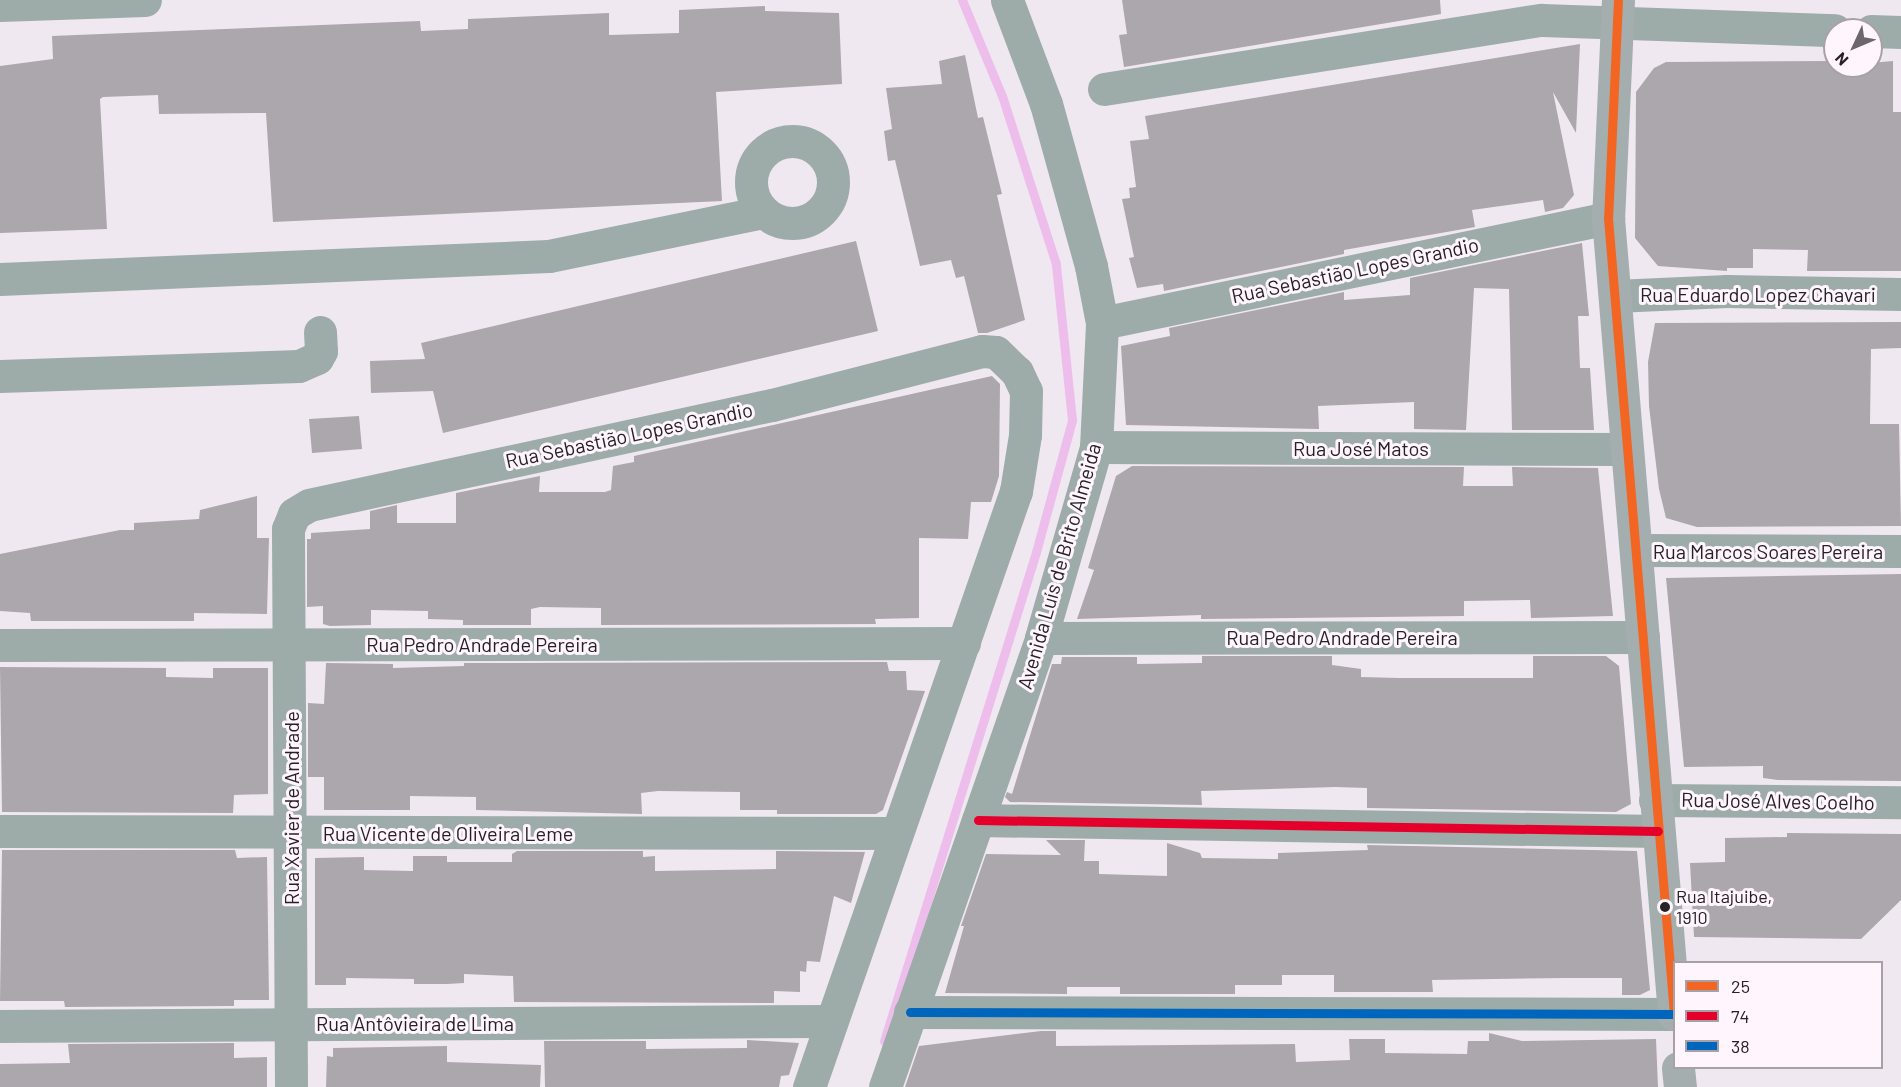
<!DOCTYPE html>
<html>
<head>
<meta charset="utf-8">
<style>
  body { margin:0 }
  #map { position:relative; width:1901px; height:1087px; overflow:hidden; background:#f0e8f0; font-family:Barlow,sans-serif }
  div>[style] { position:absolute }
  [style*='--x'] { left:calc(var(--x)*1px); top:calc(var(--y)*1px); width:calc(var(--w)*1px); rotate:calc(var(--a)*1deg) }
  .stream>* { height:9px; margin:-4.5px; padding:0 4.5px; transform-origin:4.5px; border-radius:4.5px; background:#edbeec }
  .building>* { inset:0; background:#aca7ac }
  .minor>* { height:33px; margin:-16.5px; padding:0 16.5px; transform-origin:16.5px; border-radius:16.5px; background:#9eaca9 }
  .minor>.ring { margin:-16.5px; padding:0; box-sizing:content-box; background:none; border:33px solid #9eaca9; border-radius:50% }
  .major>* { height:33px; margin:-16.5px; padding:0 16.5px; transform-origin:16.5px; border-radius:16.5px; background:#a5aeae }
  .bus-1>* { height:9px; margin:-4.5px; padding:0 4.5px; transform-origin:4.5px; border-radius:4.5px; background:#f26522 }
  .bus-2>* { height:9px; margin:-4.5px; padding:0 4.5px; transform-origin:4.5px; border-radius:4.5px; background:#e4002b }
  .bus-3>* { height:9px; margin:-4.5px; padding:0 4.5px; transform-origin:4.5px; border-radius:4.5px; background:#0065bd }
  .dots>* { width:16px; height:16px; translate:-50% -50%; box-sizing:border-box; border:3px solid #fef5fd; border-radius:50% }
  span { translate:-50% -50%; white-space:nowrap; text-align:center; line-height:1.15; -webkit-text-stroke:6px #fef5fd; paint-order:stroke }
  .bus-label { font-size:18px; color:#272126 }
  .left { translate:0 -50%; text-align:left }
  .street-label { font-size:20px; color:#272126 }
  .legend { position:absolute; left:1673px; top:961px; width:210px; height:108px; box-sizing:border-box; background:#fef5fd; border:2px solid #a8a0a7; margin:0; padding:8px 10px; list-style:none; font-size:18px; color:#272126 }
  .legend li { display:flex; align-items:center; gap:12px; height:30px }
  .legend b { width:30px; border:2px solid #a8a0a7 }
  .north { position:absolute; left:1823px; top:18px; width:60px; height:60px; box-sizing:border-box; background:#fef5fd; border:2px solid #a8a0a7; border-radius:50%; rotate:226deg; font-size:16px; font-weight:700; line-height:24px; text-align:center; color:#272126 }
  .north::after { content:''; display:block; margin:auto; width:21px; height:27px; background:#6d676d; clip-path:polygon(50% 0,100% 100%,50% 72%,0 100%) }
</style>
</head>
<body>
<div id="map">
  <div class="stream">
    <div style="--x:884;--y:1041;--w:512;--a:-72.73"></div>
    <div style="--x:1036;--y:552;--w:137;--a:-74.7"></div>
    <div style="--x:1072;--y:420;--w:157;--a:-95.9"></div>
    <div style="--x:1056;--y:264;--w:176;--a:-107.8"></div>
    <div style="--x:1002;--y:96;--w:104;--a:-112.6"></div>
  </div>
  <div class="building">
    <div style="clip-path:polygon(1122px 0,1440px 0,1441px 14px,1124px 67px,1119px 35px,1127px 34px)"></div>
    <div style="clip-path:polygon(765px 6px,765px 11px,839px 13px,842px 84px,716px 92px,722px 201px,273px 222px,266px 113px,159px 114px,158px 95px,103px 97px,100px 99px,107px 229px,0 233px,0 66px,53px 59px,52px 36px,420px 21px,421px 31px,468px 29px,468px 19px,609px 13px,609px 35px,679px 33px,679px 10px)"></div>
    <div style="clip-path:polygon(1580px 44px,1576px 133px,1553px 92px,1574px 195px,1563px 208px,1545px 212px,1543px 200px,1472px 210px,1475px 227px,1344px 250px,1344px 254px,1164px 291px,1163px 284px,1137px 288px,1129px 258px,1134px 257px,1122px 199px,1130px 198px,1129px 188px,1136px 187px,1130px 141px,1149px 139px,1145px 116px)"></div>
    <div style="clip-path:polygon(965px 55px,978px 118px,983px 117px,1002px 194px,997px 195px,1025px 320px,987px 333px,978px 333px,964px 276px,956px 278px,951px 260px,920px 266px,895px 160px,888px 161px,884px 131px,892px 129px,886px 88px,942px 84px,939px 61px)"></div>
    <div style="clip-path:polygon(1835px 61px,1835px 66px,1893px 61px,1893px 112px,1901px 112px,1901px 271px,1807px 271px,1808px 250px,1753px 249px,1753px 268px,1727px 268px,1727px 271px,1658px 266px,1635px 238px,1636px 92px,1654px 68px,1666px 62px)"></div>
    <div style="clip-path:polygon(856px 241px,878px 331px,443px 433px,433px 391px,371px 393px,370px 361px,425px 359px,421px 343px)"></div>
    <div style="clip-path:polygon(1582px 243px,1589px 316px,1578px 316px,1580px 368px,1590px 368px,1594px 430px,1512px 430px,1509px 289px,1474px 288px,1466px 430px,1414px 429px,1414px 402px,1318px 406px,1319px 429px,1126px 425px,1121px 346px,1170px 336px,1169px 328px,1344px 292px,1344px 300px,1410px 295px,1410px 278px)"></div>
    <div style="clip-path:polygon(1901px 322px,1901px 348px,1871px 349px,1870px 424px,1899px 424px,1901px 526px,1697px 527px,1666px 518px,1659px 489px,1649px 406px,1648px 362px,1655px 323px)"></div>
    <div style="clip-path:polygon(992px 376px,1000px 384px,999px 476px,991px 502px,971px 502px,968px 539px,919px 538px,919px 618px,875px 619px,876px 624px,601px 625px,601px 608px,540px 607px,531px 609px,531px 625px,463px 625px,463px 620px,428px 619px,428px 611px,371px 610px,371px 625px,330px 626px,323px 624px,323px 606px,307px 607px,307px 539px,311px 539px,311px 533px,370px 529px,370px 511px,397px 505px,397px 523px,456px 523px,456px 493px,540px 476px,539px 492px,605px 492px,611px 490px,613px 466px,634px 462px,634px 456px)"></div>
    <div style="clip-path:polygon(359px 416px,362px 449px,312px 453px,309px 419px)"></div>
    <div style="clip-path:polygon(1132px 466px,1464px 467px,1463px 486px,1513px 486px,1512px 467px,1598px 468px,1613px 616px,1531px 618px,1530px 600px,1464px 601px,1464px 616px,1201px 619px,1201px 615px,1077px 619px,1094px 570px,1088px 568px,1116px 476px)"></div>
    <div style="clip-path:polygon(257px 496px,257px 538px,269px 538px,267px 614px,194px 613px,194px 621px,31px 621px,30px 613px,0 611px,0 554px,120px 530px,134px 530px,134px 523px,199px 519px,200px 510px)"></div>
    <div style="clip-path:polygon(1901px 574px,1901px 781px,1778px 780px,1763px 778px,1763px 766px,1684px 767px,1666px 578px)"></div>
    <div style="clip-path:polygon(1202px 656px,1332px 656px,1332px 665px,1361px 669px,1361px 677px,1399px 678px,1533px 678px,1533px 656px,1606px 656px,1619px 666px,1631px 804px,1616px 812px,1367px 808px,1367px 788px,1335px 787px,1201px 791px,1202px 805px,1010px 802px,1005px 797px,1007px 792px,1012px 794px,1052px 664px,1061px 664px,1062px 657px,1137px 657px,1137px 664px,1202px 663px)"></div>
    <div style="clip-path:polygon(887px 662px,889px 671px,906px 671px,907px 690px,925px 691px,883px 810px,876px 814px,777px 814px,777px 810px,740px 810px,740px 792px,658px 791px,641px 793px,642px 814px,476px 810px,476px 797px,410px 796px,410px 810px,324px 810px,324px 777px,308px 777px,308px 703px,324px 704px,326px 663px,393px 664px,393px 668px,464px 666px,464px 663px)"></div>
    <div style="clip-path:polygon(0 667px,166px 668px,166px 677px,213px 678px,213px 668px,268px 668px,268px 794px,234px 795px,233px 813px,2px 812px)"></div>
    <div style="clip-path:polygon(1787px 833px,1901px 834px,1901px 900px,1861px 939px,1694px 937px,1690px 863px,1725px 862px,1725px 838px,1787px 837px)"></div>
    <div style="clip-path:polygon(1046px 840px,1085px 840px,1084px 861px,1099px 861px,1099px 874px,1167px 876px,1167px 843px,1200px 853px,1202px 858px,1278px 859px,1278px 853px,1368px 850px,1367px 845px,1637px 851px,1650px 990px,1640px 995px,1622px 995px,1622px 978px,1565px 978px,1432px 980px,1433px 992px,1334px 992px,1334px 975px,1282px 975px,1282px 985px,1235px 985px,1235px 994px,1120px 994px,1120px 987px,1067px 987px,1067px 994px,945px 993px,964px 926px,961px 926px,986px 854px,1061px 855px)"></div>
    <div style="clip-path:polygon(2px 850px,235px 850px,237px 858px,267px 857px,269px 1000px,234px 1000px,234px 1006px,65px 1007px,64px 1001px,0 1001px)"></div>
    <div style="clip-path:polygon(517px 851px,643px 851px,643px 857px,655px 856px,655px 871px,776px 869px,776px 851px,865px 852px,851px 903px,834px 896px,820px 962px,807px 961px,806px 972px,800px 971px,800px 992px,774px 991px,774px 1003px,514px 1002px,513px 976px,464px 974px,464px 983px,447px 984px,414px 984px,414px 979px,346px 978px,346px 985px,315px 985px,315px 858px,364px 857px,364px 870px,413px 871px,413px 856px,447px 856px,447px 862px,512px 862px,512px 854px)"></div>
    <div style="clip-path:polygon(1041px 1031px,1056px 1031px,1056px 1046px,1295px 1044px,1296px 1062px,1350px 1060px,1349px 1039px,1385px 1039px,1385px 1053px,1467px 1054px,1468px 1041px,1489px 1041px,1489px 1033px,1522px 1041px,1656px 1039px,1658px 1087px,905px 1087px,919px 1046px)"></div>
    <div style="clip-path:polygon(747px 1040px,799px 1043px,789px 1075px,781px 1076px,779px 1087px,545px 1087px,544px 1041px,646px 1041px,646px 1049px,747px 1048px)"></div>
    <div style="clip-path:polygon(234px 1043px,234px 1058px,267px 1057px,267px 1087px,0 1087px,0 1064px,70px 1063px,68px 1044px)"></div>
    <div style="clip-path:polygon(447px 1046px,447px 1062px,541px 1065px,540px 1087px,326px 1087px,327px 1056px,333px 1057px,333px 1048px)"></div>
  </div>
  <div class="minor">
    <div style="--x:0;--y:5;--w:145;--a:-2"></div>
    <div style="--x:1871;--y:31;--w:30;--a:2"></div>
    <div style="--x:1104;--y:89;--w:443;--a:-9"></div>
    <div style="--x:1542;--y:20;--w:293;--a:2"></div>
    <div class="ring" style="left:751px;top:141px;width:49px;height:49px"></div>
    <div style="--x:0;--y:279;--w:549;--a:-2.4"></div>
    <div style="--x:549;--y:256;--w:219;--a:-11.6"></div>
    <div style="--x:1615;--y:296;--w:112;--a:-2.6"></div>
    <div style="--x:1727;--y:291;--w:174;--a:1"></div>
    <div style="--x:1102;--y:323;--w:517;--a:-11.72"></div>
    <div style="--x:0;--y:376;--w:299;--a:-1.9"></div>
    <div style="--x:299;--y:366;--w:20;--a:-24"></div>
    <div style="--x:317;--y:358;--w:8;--a:-60"></div>
    <div style="--x:321;--y:351;--w:19;--a:-93"></div>
    <div style="--x:1096;--y:447;--w:530;--a:0.22"></div>
    <div style="--x:1636;--y:550;--w:265;--a:0.2"></div>
    <div style="--x:1041;--y:638;--w:602;--a:-0.1"></div>
    <div style="--x:0;--y:645;--w:964;--a:-0.12"></div>
    <div style="--x:1655;--y:800;--w:246;--a:0.5"></div>
    <div style="--x:978;--y:820;--w:680;--a:0.93"></div>
    <div style="--x:0;--y:831;--w:895;--a:0.13"></div>
    <div style="--x:910;--y:1012;--w:764;--a:0.15"></div>
    <div style="--x:0;--y:1026;--w:830;--a:-0.35"></div>
    <div style="--x:291;--y:1087;--w:558;--a:-90.31"></div>
    <div style="--x:288;--y:529;--w:16;--a:-68"></div>
    <div style="--x:294;--y:514;--w:17;--a:-31"></div>
    <div style="--x:309;--y:505;--w:474;--a:-12.2"></div>
    <div style="--x:772;--y:405;--w:217;--a:-14.4"></div>
    <div style="--x:982;--y:351;--w:14;--a:4"></div>
    <div style="--x:996;--y:352;--w:29;--a:44"></div>
    <div style="--x:1017;--y:372;--w:21;--a:65"></div>
    <div style="--x:1026;--y:391;--w:44;--a:91.3"></div>
    <div style="--x:1025;--y:435;--w:57;--a:99.1"></div>
    <div style="--x:1016;--y:491;--w:631;--a:109.15"></div>
    <div style="--x:885;--y:1087;--w:475;--a:-70.8"></div>
    <div style="--x:1041;--y:638;--w:199;--a:-73.9"></div>
    <div style="--x:1096;--y:447;--w:124;--a:-87.2"></div>
    <div style="--x:1102;--y:323;--w:58;--a:-100.9"></div>
    <div style="--x:1091;--y:266;--w:168;--a:-105.5"></div>
    <div style="--x:1046;--y:104;--w:111;--a:-110.6"></div>
  </div>
  <div class="major">
    <div style="--x:1618;--y:0;--w:218;--a:92.6"></div>
    <div style="--x:1608;--y:218;--w:799;--a:85.26"></div>
    <div style="--x:1678;--y:1068;--w:19;--a:84"></div>
  </div>
  <div class="bus-1">
    <div style="--x:1618;--y:0;--w:218;--a:92.6"></div>
    <div style="--x:1608;--y:218;--w:799;--a:85.26"></div>
  </div>
  <div class="bus-2">
    <div style="--x:978;--y:820;--w:680;--a:0.93"></div>
  </div>
  <div class="bus-3">
    <div style="--x:910;--y:1012;--w:764;--a:0.15"></div>
  </div>
  <div class="dots">
    <div style="left:1665px;top:907px;background:#272126"></div>
  </div>
  <div class="bus-label">
    <span class="left" style="left:1676px;top:907px">Rua Itajuibe,<br>1910</span>
  </div>
  <div class="street-label">
    <span style="left:1355px;top:270px;rotate:-12deg">Rua Sebastião Lopes Grandio</span>
    <span style="left:1758px;top:294px">Rua Eduardo Lopez Chavari</span>
    <span style="left:629px;top:435px;rotate:-12deg">Rua Sebastião Lopes Grandio</span>
    <span style="left:1361px;top:448px">Rua José Matos</span>
    <span style="left:1768px;top:551px">Rua Marcos Soares Pereira</span>
    <span style="left:1059px;top:566px;rotate:-74deg">Avenida Luís de Brito Almeida</span>
    <span style="left:1342px;top:637px">Rua Pedro Andrade Pereira</span>
    <span style="left:482px;top:644px">Rua Pedro Andrade Pereira</span>
    <span style="left:1778px;top:801px;rotate:1deg">Rua José Alves Coelho</span>
    <span style="left:291px;top:808px;rotate:-90deg">Rua Xavier de Andrade</span>
    <span style="left:448px;top:833px">Rua Vicente de Oliveira Leme</span>
    <span style="left:415px;top:1023px">Rua Antôvieira de Lima</span>
  </div>
  <ul class="legend">
  <li><b style="height:8px;background:#f26522"></b>25</li>
  <li><b style="height:8px;background:#e4002b"></b>74</li>
  <li><b style="height:8px;background:#0065bd"></b>38</li>
  </ul>
  <div class="north">N</div>
</div>
</body>
</html>
